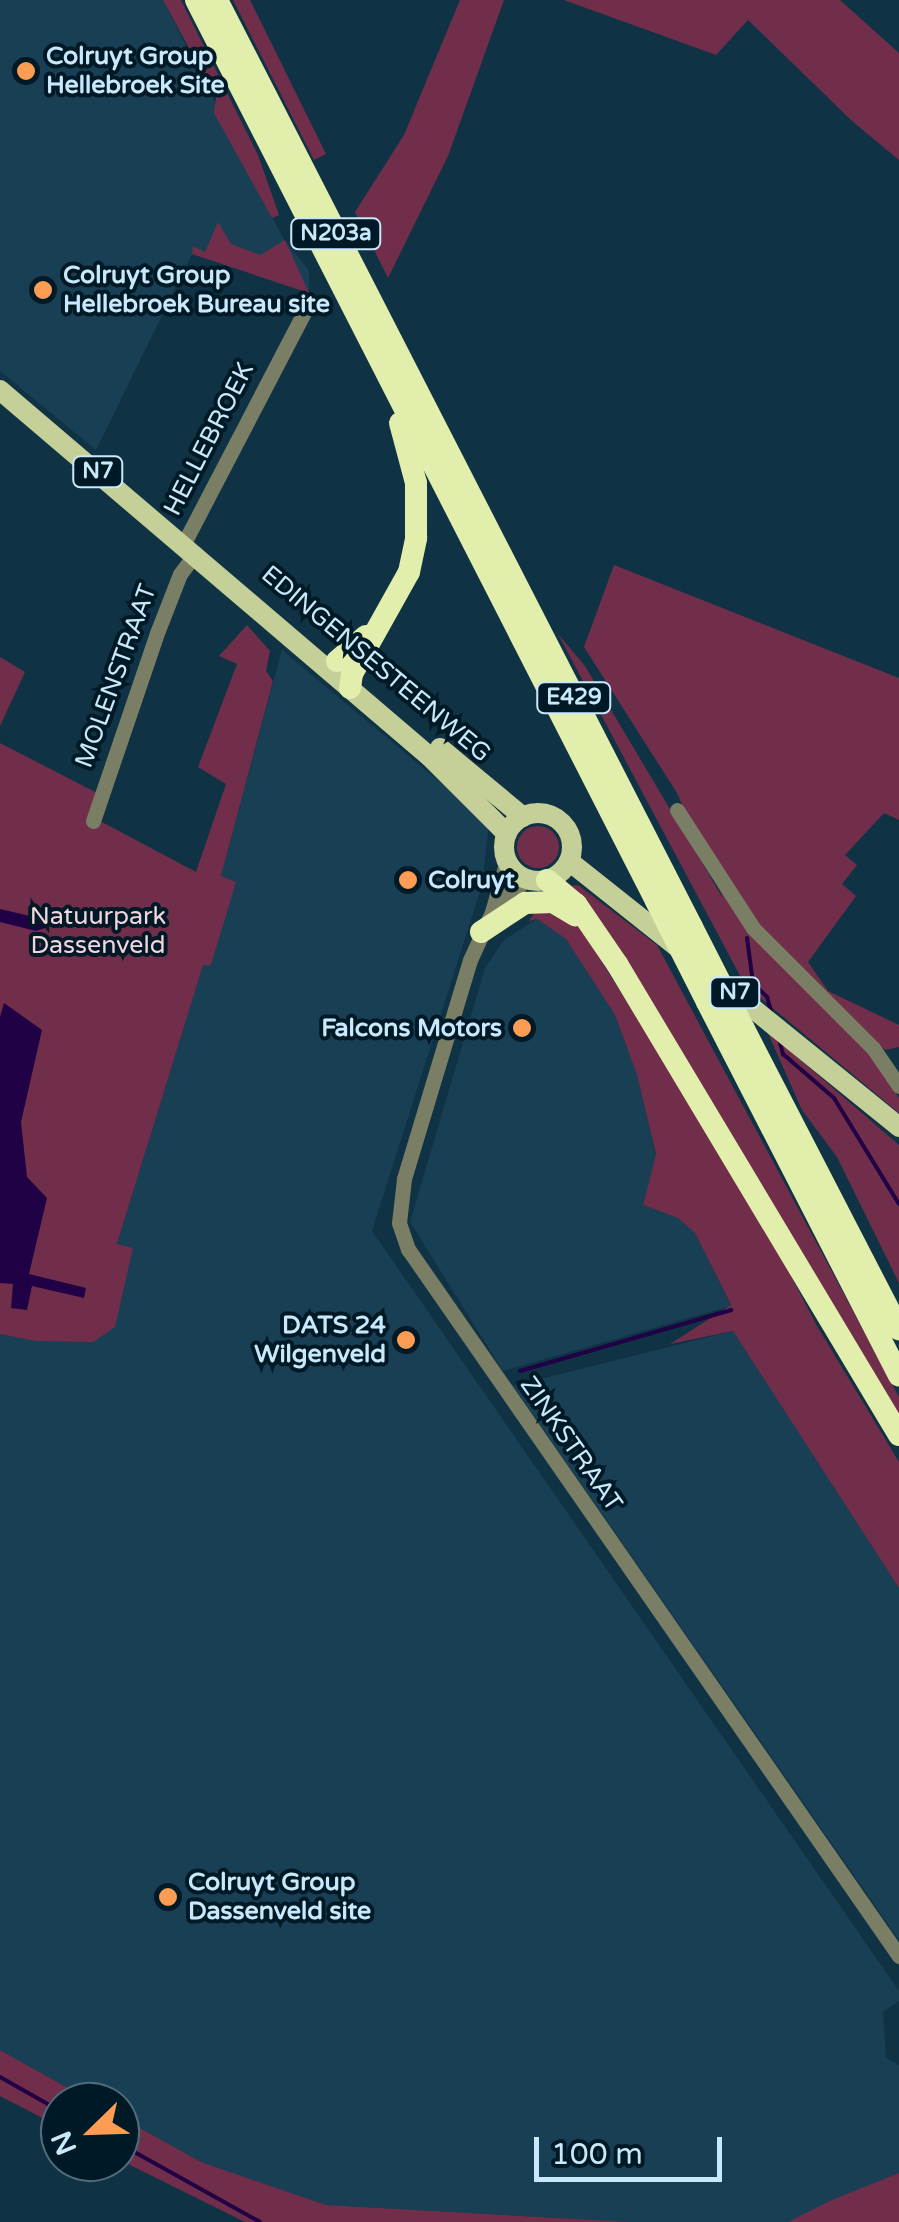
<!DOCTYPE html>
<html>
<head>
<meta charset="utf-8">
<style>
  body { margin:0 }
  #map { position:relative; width:899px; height:2222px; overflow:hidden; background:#103245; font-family:"Varela Round",sans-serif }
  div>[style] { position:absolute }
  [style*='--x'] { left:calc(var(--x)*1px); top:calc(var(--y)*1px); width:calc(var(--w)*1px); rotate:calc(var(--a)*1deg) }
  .built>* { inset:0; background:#193f54 }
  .green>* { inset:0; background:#712e4a }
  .round { border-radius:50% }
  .water>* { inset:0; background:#200145 }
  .stream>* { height:4px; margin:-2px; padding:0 2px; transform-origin:2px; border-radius:2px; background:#200145 }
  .minor>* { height:15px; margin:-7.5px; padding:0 7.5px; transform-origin:7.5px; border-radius:7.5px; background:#797e64 }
  .major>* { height:20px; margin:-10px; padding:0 10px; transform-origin:10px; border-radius:10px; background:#c5cf98 }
  .major>.ring { margin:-10px; padding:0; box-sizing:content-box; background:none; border:20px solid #c5cf98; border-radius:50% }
  .highway>* { height:22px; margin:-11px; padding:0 11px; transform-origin:11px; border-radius:11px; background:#e2eeac }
  .highway-bridge>* { height:22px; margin:-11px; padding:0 11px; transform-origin:11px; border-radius:11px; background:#e2eeac }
  .dots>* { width:28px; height:28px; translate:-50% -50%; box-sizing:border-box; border:5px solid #001927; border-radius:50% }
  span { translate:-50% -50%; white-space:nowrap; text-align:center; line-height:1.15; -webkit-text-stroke:8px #001927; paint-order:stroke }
  .shield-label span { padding:2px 8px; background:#001927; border:2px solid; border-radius:8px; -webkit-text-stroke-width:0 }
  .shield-label { font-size:22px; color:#c8e8fc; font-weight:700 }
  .poi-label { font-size:25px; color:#c8e8fc; font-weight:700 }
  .left { translate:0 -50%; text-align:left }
  .right { translate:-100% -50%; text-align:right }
  .street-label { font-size:25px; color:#c8e8fc }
  .park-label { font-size:25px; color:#f2d5de }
  .north { position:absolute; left:40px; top:2082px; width:100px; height:100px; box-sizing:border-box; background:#001927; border:2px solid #506c7c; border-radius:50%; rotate:247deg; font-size:28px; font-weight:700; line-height:40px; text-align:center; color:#c8e8fc }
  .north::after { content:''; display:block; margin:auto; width:35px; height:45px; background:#fc9d53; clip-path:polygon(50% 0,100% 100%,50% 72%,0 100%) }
  .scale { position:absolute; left:534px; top:2137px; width:188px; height:45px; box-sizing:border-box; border:5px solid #c8e8fc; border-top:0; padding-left:12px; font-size:30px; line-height:35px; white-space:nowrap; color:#c8e8fc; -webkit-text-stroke:8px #001927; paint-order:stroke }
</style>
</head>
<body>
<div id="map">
  <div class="built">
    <div style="clip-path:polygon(0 0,163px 0,284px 240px,309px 270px,309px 293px,192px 254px,96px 450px,0 371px)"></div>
    <div style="clip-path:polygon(282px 650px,489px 823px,482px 885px,372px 1231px,899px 1991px,899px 2001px,883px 2012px,886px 2058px,899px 2065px,899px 2173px,788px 2222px,631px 2222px,326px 2205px,201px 2162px,120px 2117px,120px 2102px,93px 2102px,0 2050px,0 1334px,35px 1341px,133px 1248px,117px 1245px,203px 964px,211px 965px,235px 882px,221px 876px)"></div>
    <div style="clip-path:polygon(537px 919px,566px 939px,615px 1015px,637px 1075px,656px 1155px,643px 1205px,678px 1218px,695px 1233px,731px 1306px,503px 1371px,410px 1222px,485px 968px,504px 940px)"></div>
    <div style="clip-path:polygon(733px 1331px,899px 1588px,899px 1940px,513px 1386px)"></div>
  </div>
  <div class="green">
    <div style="clip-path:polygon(163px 0,181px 0,258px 155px,279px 215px,272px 218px,214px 113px,216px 98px)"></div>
    <div style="clip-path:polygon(233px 0,250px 0,326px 154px,314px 160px)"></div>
    <div style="clip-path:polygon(460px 0,504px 0,448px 156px,388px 278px,355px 212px,404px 135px)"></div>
    <div style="clip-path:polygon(564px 0,840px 0,899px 53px,899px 160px,852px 121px,748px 20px,716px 55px)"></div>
    <div style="clip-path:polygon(218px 222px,231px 244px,260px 255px,285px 240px,309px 293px,192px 254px,193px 246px,205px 252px)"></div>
    <div style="clip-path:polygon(614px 565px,899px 678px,899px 820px,884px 813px,845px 855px,857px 865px,842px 884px,856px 896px,808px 962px,828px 991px,899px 1025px,899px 1047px,885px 1050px,843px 1009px,899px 1098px,899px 1113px,745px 985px,558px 634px,585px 666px,724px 900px,677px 793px,584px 647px)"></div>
    <div style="clip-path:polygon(247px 625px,270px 651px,266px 671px,273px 681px,221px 876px,236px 882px,211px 965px,203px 965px,117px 1244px,133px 1248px,115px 1327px,93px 1342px,35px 1341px,0 1334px,0 743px,97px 793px,100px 821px,196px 872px,226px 784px,198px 767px,237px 664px,219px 656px)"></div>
    <div style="clip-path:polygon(0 657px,25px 672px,0 726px)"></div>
    <div class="round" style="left:517px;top:826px;width:42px;height:42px"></div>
    <div style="clip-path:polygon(578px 885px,657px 945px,899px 1397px,899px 1422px,566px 886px)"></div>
    <div style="clip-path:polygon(536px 910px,560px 910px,582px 930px,756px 1209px,817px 1326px,899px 1462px,899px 1588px,733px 1331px,670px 1344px,731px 1305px,695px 1233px,678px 1218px,643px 1205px,656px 1154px,637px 1075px,615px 1015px,566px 939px,537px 919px,529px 921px)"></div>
    <div style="clip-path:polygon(767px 1031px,899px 1145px,899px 1283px,837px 1157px,802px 1110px)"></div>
    <div style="clip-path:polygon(0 2050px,93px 2102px,60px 2102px,60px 2127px,0 2096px)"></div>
    <div style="clip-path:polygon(120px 2117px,201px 2162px,326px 2205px,631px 2222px,245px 2222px,120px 2160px)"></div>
    <div style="clip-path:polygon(899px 2173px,899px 2222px,788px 2222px,832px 2200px)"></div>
  </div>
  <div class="water">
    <div style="clip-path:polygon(0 909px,43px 919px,45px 928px,36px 931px,0 922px)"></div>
    <div style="clip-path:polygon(4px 1003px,42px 1030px,21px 1122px,27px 1177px,47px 1198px,29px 1274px,86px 1288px,84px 1298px,32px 1286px,27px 1310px,11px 1308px,13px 1284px,0 1283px,0 1017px)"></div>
  </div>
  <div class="stream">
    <div style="--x:747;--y:938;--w:45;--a:82.4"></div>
    <div style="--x:753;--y:983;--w:20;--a:45"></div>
    <div style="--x:767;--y:997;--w:15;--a:74"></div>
    <div style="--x:779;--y:1039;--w:16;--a:75"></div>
    <div style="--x:783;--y:1054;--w:67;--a:40.8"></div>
    <div style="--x:834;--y:1098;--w:124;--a:58.5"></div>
    <div style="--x:520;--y:1371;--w:220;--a:-16.1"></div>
    <div style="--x:0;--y:2077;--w:69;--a:29.5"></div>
    <div style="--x:120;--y:2144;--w:160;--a:29.1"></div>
  </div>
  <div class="minor">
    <div style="--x:184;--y:543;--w:268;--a:-62.5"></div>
    <div style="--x:677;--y:810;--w:140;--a:57.2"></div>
    <div style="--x:753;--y:928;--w:170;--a:45"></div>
    <div style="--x:873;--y:1048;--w:46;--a:55.6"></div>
    <div style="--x:93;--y:821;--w:199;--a:-71.2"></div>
    <div style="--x:157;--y:633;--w:63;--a:-68.7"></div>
    <div style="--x:180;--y:574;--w:26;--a:-53"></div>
    <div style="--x:507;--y:860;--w:54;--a:106.1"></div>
    <div style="--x:492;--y:912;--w:53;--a:114.6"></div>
    <div style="--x:470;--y:960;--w:229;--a:106.8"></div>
    <div style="--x:404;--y:1179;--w:44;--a:96.5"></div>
    <div style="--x:399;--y:1223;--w:28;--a:71"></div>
    <div style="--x:408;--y:1249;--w:861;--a:55.22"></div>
    <div style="--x:495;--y:909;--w:43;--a:-44.1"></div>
  </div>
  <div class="major">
    <div style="--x:0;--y:390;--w:564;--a:40.47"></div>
    <div style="--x:429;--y:756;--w:110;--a:45"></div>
    <div style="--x:440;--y:748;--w:108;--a:39.7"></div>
    <div class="ring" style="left:504px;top:813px;width:48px;height:48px"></div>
    <div style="--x:569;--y:861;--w:138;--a:38.5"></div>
    <div style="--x:719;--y:981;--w:232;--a:39"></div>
  </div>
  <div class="highway">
    <div style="--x:196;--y:0;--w:1012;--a:62.95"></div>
    <div style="--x:217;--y:0;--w:1042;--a:62.87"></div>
    <div style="--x:337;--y:661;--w:38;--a:-41"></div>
    <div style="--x:350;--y:688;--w:14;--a:-82"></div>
    <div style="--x:352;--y:674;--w:117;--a:-60.8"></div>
    <div style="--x:409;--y:572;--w:35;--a:-78"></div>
    <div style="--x:416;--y:538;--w:55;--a:-90"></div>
    <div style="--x:416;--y:483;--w:62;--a:-104.9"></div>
    <div style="--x:547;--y:880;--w:38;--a:40"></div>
    <div style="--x:576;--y:904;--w:73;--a:55.7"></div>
    <div style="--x:617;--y:964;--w:549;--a:59.09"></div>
    <div style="--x:481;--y:932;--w:53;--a:-33.4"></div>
    <div style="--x:525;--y:903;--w:28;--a:-2"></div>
    <div style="--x:553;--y:902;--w:26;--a:31"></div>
    <div style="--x:707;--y:1002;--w:420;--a:62.8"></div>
    <div style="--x:744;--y:1029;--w:338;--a:62.7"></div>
  </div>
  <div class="highway-bridge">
    <div style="--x:656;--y:901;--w:113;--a:63.2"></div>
    <div style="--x:692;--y:927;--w:114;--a:63"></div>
  </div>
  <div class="dots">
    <div style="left:26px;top:71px;background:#fc9d53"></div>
    <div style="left:43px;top:290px;background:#fc9d53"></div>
    <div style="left:408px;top:880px;background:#fc9d53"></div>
    <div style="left:522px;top:1028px;background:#fc9d53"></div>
    <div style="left:406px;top:1340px;background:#fc9d53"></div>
    <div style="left:168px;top:1897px;background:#fc9d53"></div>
  </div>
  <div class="shield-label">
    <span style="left:336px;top:234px">N203a</span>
    <span style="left:98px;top:472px">N7</span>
    <span style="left:574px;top:698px">E429</span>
    <span style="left:735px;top:993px">N7</span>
  </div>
  <div class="poi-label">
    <span class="left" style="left:46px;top:71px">Colruyt Group<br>Hellebroek Site</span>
    <span class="left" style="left:63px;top:290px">Colruyt Group<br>Hellebroek Bureau site</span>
    <span class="left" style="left:428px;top:880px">Colruyt</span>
    <span class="right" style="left:502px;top:1028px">Falcons Motors</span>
    <span class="right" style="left:386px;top:1340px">DATS 24<br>Wilgenveld</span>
    <span class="left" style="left:188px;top:1897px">Colruyt Group<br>Dassenveld site</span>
  </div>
  <div class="street-label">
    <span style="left:209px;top:439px;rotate:-63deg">HELLEBROEK</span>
    <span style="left:376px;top:664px;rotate:40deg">EDINGENSESTEENWEG</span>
    <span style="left:116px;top:676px;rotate:-70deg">MOLENSTRAAT</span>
    <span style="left:571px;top:1444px;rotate:55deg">ZINKSTRAAT</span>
  </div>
  <div class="park-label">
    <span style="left:98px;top:931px">Natuurpark<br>Dassenveld</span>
  </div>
  <div class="north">N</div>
  <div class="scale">100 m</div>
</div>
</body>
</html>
